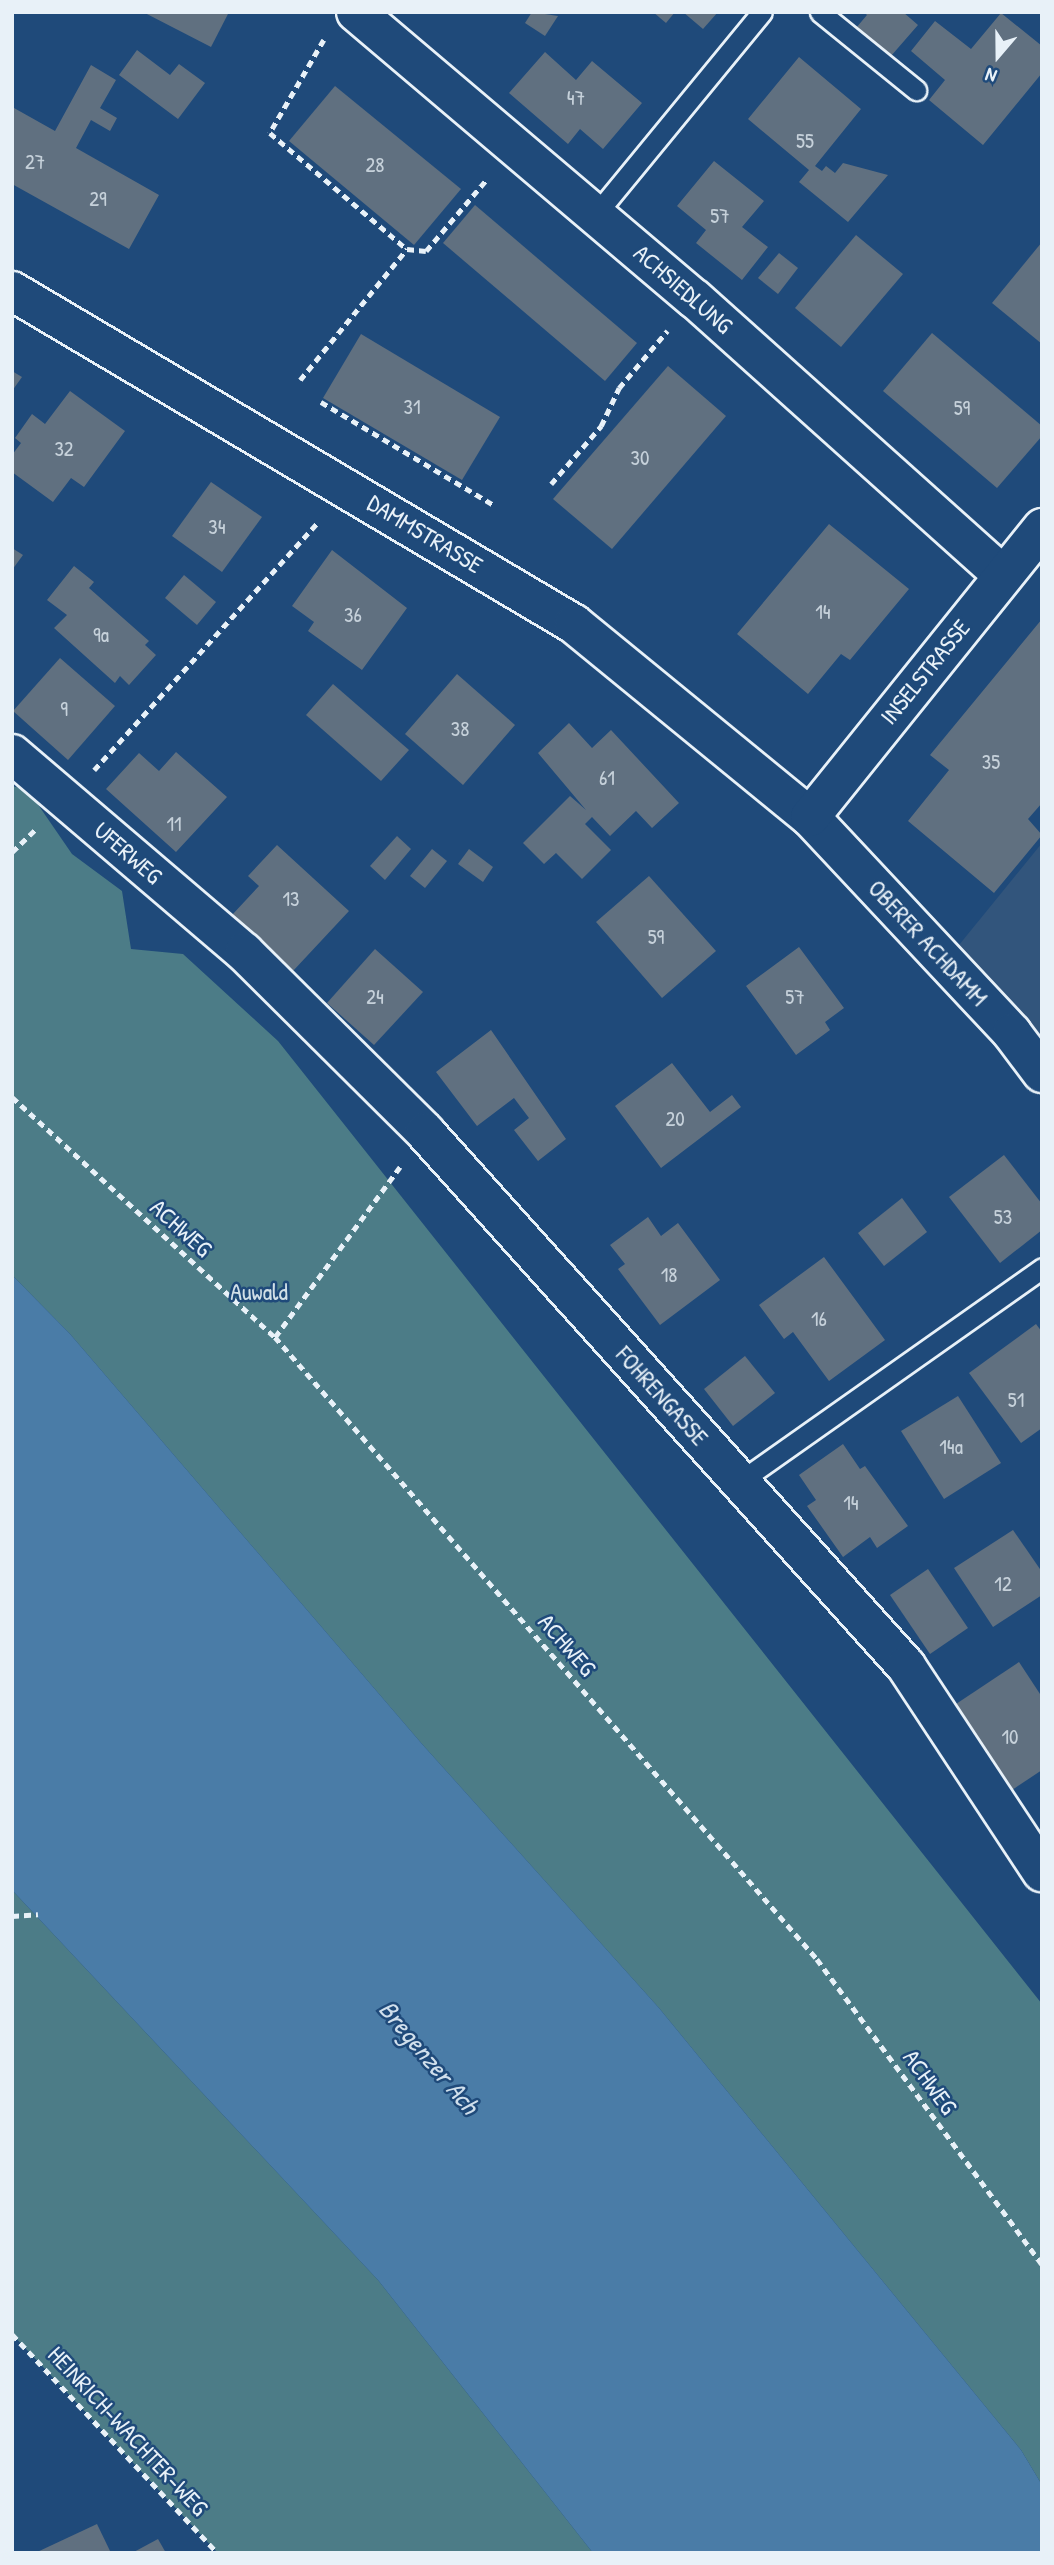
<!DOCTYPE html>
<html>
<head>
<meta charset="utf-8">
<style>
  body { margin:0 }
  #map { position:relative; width:1054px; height:2565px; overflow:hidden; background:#1f4a7a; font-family:"Patrick Hand",sans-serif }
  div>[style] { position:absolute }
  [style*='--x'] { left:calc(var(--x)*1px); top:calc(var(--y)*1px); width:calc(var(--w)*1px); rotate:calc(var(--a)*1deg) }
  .built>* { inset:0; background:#32557c }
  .green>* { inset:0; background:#4c7c87 }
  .water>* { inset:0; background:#4a7ca7 }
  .building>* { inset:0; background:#607080 }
  .path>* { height:4.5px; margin-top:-2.25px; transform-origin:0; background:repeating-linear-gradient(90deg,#e8f1f8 0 7px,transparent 0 12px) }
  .roads { filter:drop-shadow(2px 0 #e8f1f8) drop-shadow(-2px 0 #e8f1f8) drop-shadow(0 2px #e8f1f8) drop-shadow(0 -2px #e8f1f8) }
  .lane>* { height:19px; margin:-9.5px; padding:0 9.5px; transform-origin:9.5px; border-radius:9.5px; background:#1f4a7a }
  .street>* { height:38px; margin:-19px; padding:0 19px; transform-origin:19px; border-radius:19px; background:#1f4a7a }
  span { translate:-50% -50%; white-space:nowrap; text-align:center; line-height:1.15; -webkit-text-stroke:5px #1f4a7a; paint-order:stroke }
  .number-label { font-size:21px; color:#c6d1da }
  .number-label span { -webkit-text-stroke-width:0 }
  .street-label { font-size:24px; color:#e8f1f8 }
  .park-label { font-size:24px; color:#d1dfe7 }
  .water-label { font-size:26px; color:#d0dfec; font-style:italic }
  .frame { position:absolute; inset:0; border:14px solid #e8f1f8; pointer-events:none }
  .north { position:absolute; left:963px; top:21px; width:70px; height:70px; -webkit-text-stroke:5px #1f4a7a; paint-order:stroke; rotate:200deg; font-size:19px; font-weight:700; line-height:28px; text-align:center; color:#e8f1f8 }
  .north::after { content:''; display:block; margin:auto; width:24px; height:32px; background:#e8f1f8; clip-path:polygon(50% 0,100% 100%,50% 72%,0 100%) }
</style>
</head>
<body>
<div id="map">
  <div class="built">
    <div style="clip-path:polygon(1042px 843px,1042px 1076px,959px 945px)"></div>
  </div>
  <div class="green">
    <div style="clip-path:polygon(12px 786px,28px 790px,72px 854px,122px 891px,131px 949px,183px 954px,278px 1041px,1042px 2004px,1042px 2485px,1021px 2450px,659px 2008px,422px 1744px,70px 1334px,12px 1275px)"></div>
    <div style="clip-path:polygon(12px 1890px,378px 2280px,593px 2553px,218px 2553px,12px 2334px)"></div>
  </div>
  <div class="water">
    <div style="clip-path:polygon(12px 1275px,70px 1334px,422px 1744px,659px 2008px,1021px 2450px,1042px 2485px,1042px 2553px,593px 2553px,378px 2280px,12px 1890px)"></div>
  </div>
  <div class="building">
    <div style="clip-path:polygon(143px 12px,229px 12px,211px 47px)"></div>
    <div style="clip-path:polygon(532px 12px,558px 16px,545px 36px,525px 23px)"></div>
    <div style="clip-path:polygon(653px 12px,675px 12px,666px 23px)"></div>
    <div style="clip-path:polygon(683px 12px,718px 12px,703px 29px)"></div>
    <div style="clip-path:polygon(864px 12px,903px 12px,918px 25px,891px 56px,856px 28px,867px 15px)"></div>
    <div style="clip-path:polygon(1001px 13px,1042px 46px,1042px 73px,983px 145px,929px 100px,945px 80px,911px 51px,935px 21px,971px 49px)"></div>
    <div style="clip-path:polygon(137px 50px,170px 75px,179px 64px,205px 83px,178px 119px,119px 75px)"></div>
    <div style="clip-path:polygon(545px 52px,576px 80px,592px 61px,642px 103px,603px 149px,580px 129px,568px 144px,509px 93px)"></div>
    <div style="clip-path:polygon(799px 57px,861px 109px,815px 166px,822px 171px,826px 166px,835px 173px,843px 163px,888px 175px,848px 222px,799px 182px,809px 170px,748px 119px)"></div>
    <div style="clip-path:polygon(91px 65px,116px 80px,100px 108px,117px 118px,110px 131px,91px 120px,76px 148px,159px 195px,129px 249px,12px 184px,14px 108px,55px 131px)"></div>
    <div style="clip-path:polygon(335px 86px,461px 189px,414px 245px,289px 141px)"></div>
    <div style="clip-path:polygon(714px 161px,764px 201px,742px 227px,768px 247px,742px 280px,696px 243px,706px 230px,677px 206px)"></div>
    <div style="clip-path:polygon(475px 205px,637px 343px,605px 381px,443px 243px)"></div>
    <div style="clip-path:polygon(856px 235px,903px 274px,841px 347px,795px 308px)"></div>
    <div style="clip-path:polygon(1042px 242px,1042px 344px,992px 303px)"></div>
    <div style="clip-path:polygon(779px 253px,798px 268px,778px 294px,758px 278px)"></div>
    <div style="clip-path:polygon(932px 333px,1042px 426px,1042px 436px,997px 488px,883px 391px)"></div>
    <div style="clip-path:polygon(361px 334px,500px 417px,462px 480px,323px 398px)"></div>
    <div style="clip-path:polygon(668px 366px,726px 416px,612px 549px,553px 499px)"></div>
    <div style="clip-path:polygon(12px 371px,22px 377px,12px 391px)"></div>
    <div style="clip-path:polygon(70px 391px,125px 431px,84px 487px,71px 478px,53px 502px,12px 472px,12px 455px,21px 443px,15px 438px,32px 414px,45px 424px)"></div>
    <div style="clip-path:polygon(211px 482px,262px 517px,222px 572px,172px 536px)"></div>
    <div style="clip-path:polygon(829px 524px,909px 589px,850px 660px,841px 654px,808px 694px,737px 634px)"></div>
    <div style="clip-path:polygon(12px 548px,23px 555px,12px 570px)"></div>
    <div style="clip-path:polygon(332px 550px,407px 608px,362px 670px,308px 631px,314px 622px,292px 606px)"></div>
    <div style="clip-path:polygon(74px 566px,94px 582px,89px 588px,149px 641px,145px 645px,156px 655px,129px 685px,120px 676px,115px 683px,54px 628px,67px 615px,47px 600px)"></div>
    <div style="clip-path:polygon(184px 575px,216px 602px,197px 625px,165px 598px)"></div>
    <div style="clip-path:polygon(1042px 619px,1042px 803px,1028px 819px,1042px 835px,994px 893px,908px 821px,949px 770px,930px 755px)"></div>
    <div style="clip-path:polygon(60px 658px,115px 706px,68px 760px,13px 711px)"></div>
    <div style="clip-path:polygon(457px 674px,515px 725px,463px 785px,405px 734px)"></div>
    <div style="clip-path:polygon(333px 684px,409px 750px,381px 781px,306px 715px)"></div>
    <div style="clip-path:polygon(569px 723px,592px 748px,611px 730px,679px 803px,652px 828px,636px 811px,610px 836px,592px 817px,585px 824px,611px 850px,582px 879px,556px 853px,544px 864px,523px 843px,570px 796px,586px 810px,538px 753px)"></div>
    <div style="clip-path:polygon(176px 752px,227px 797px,176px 852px,106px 789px,139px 753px,159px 771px)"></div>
    <div style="clip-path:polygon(397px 836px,411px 849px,385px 880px,370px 866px)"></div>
    <div style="clip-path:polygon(277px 845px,349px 911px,293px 971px,232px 915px,259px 886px,248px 876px)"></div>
    <div style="clip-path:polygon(432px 849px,447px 861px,425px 888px,410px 876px)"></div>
    <div style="clip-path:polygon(469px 849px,493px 867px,483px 882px,458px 864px)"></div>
    <div style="clip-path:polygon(649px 876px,716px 951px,662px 998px,596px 922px)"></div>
    <div style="clip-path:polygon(799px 947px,844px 1008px,825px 1022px,830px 1030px,796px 1055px,746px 986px)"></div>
    <div style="clip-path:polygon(375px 949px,423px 992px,374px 1045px,327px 1003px)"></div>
    <div style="clip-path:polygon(491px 1030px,566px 1139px,538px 1161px,514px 1130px,529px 1118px,514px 1098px,477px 1126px,436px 1072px)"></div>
    <div style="clip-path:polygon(672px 1063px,710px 1112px,732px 1095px,741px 1107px,661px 1168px,615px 1106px)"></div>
    <div style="clip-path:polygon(1004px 1155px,1042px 1204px,1042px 1230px,1000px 1263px,949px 1197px)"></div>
    <div style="clip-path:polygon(902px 1198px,927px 1232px,884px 1266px,858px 1233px)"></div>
    <div style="clip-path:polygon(648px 1217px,661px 1236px,678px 1223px,720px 1280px,660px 1325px,618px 1269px,625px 1264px,610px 1245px)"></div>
    <div style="clip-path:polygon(824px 1257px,885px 1340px,829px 1381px,793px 1332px,784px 1339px,759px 1305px)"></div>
    <div style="clip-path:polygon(1036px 1324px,1042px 1332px,1042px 1428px,1021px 1443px,969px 1373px)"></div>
    <div style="clip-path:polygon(745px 1356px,775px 1393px,733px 1426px,704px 1389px)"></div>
    <div style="clip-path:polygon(958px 1396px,1001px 1463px,944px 1499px,901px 1431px)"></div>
    <div style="clip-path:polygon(843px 1444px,860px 1469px,865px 1466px,908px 1526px,877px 1548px,870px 1537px,843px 1557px,807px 1506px,816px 1500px,799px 1475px)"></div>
    <div style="clip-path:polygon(1013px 1530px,1042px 1572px,1042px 1595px,993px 1627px,954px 1568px)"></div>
    <div style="clip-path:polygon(928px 1569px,968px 1628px,930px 1654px,890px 1595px)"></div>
    <div style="clip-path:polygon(1019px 1662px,1042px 1697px,1042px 1770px,1012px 1790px,956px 1704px)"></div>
    <div style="clip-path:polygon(97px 2524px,111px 2553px,35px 2553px)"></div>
    <div style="clip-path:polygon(158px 2539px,166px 2553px,132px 2553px)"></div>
  </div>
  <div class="path">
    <div style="--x:324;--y:40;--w:108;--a:120.1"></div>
    <div style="--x:270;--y:133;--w:180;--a:40.3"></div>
    <div style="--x:300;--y:380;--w:169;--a:-50.8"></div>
    <div style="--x:407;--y:249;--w:19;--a:6"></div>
    <div style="--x:426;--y:251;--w:94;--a:-49.7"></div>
    <div style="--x:321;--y:402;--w:201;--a:30.8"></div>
    <div style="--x:551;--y:484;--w:77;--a:-49.2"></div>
    <div style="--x:601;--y:426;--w:42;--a:-64.7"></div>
    <div style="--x:619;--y:388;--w:75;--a:-49.9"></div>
    <div style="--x:94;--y:770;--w:334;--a:-47.9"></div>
    <div style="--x:12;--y:852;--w:33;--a:-44"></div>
    <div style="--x:12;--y:1097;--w:356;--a:42.4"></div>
    <div style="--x:275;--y:1337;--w:825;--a:48.93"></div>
    <div style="--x:817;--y:1959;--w:379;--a:53.6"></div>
    <div style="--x:275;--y:1337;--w:211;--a:-53.7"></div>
    <div style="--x:12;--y:1916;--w:26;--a:-4"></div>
    <div style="--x:12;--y:2334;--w:301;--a:46.8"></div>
  </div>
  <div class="roads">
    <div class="lane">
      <div style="--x:820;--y:12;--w:124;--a:39.1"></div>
      <div style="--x:596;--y:214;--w:261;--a:-50.6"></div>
      <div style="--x:739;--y:1482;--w:371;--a:-35.2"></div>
    </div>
    <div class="street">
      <div style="--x:356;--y:12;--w:444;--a:40.3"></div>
      <div style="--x:695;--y:299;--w:414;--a:41.9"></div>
      <div style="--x:12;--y:291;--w:653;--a:30.65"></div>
      <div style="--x:574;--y:624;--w:305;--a:39.3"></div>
      <div style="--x:810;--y:817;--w:296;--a:46.9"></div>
      <div style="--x:1012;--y:1033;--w:50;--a:53.1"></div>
      <div style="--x:12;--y:754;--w:305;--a:40.5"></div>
      <div style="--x:244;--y:952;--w:255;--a:44.8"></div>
      <div style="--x:425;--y:1132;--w:719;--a:47.99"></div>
      <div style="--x:906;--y:1666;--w:247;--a:56.6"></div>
      <div style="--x:810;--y:817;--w:371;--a:-51.2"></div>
    </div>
  </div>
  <div class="number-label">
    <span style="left:576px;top:98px">47</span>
    <span style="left:805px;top:141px">55</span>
    <span style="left:35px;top:162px">27</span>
    <span style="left:375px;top:165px">28</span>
    <span style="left:98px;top:199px">29</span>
    <span style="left:720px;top:216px">57</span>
    <span style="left:412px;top:407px">31</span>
    <span style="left:962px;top:408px">59</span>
    <span style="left:64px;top:449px">32</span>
    <span style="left:640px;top:458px">30</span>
    <span style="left:217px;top:527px">34</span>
    <span style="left:823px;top:612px">14</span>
    <span style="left:353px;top:615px">36</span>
    <span style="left:101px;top:635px">9a</span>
    <span style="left:64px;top:709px">9</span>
    <span style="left:460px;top:729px">38</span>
    <span style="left:991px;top:762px">35</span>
    <span style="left:607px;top:778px">61</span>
    <span style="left:174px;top:824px">11</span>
    <span style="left:291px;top:899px">13</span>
    <span style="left:656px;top:937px">59</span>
    <span style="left:375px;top:997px">24</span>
    <span style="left:795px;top:997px">57</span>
    <span style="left:675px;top:1119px">20</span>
    <span style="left:1003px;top:1217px">53</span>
    <span style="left:669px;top:1275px">18</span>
    <span style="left:819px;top:1319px">16</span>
    <span style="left:1016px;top:1400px">51</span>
    <span style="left:951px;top:1447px">14a</span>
    <span style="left:851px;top:1503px">14</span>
    <span style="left:1003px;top:1584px">12</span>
    <span style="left:1010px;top:1737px">10</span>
  </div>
  <div class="street-label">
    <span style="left:683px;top:289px;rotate:41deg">ACHSIEDLUNG</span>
    <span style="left:425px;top:534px;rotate:31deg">DAMMSTRASSE</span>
    <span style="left:925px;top:672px;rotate:-51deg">INSELSTRASSE</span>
    <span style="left:128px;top:853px;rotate:41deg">UFERWEG</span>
    <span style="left:928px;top:943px;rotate:47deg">OBERER ACHDAMM</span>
    <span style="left:181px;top:1228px;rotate:42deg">ACHWEG</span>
    <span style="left:662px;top:1396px;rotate:48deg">FOHRENGASSE</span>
    <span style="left:567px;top:1645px;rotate:49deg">ACHWEG</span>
    <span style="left:930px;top:2082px;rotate:54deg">ACHWEG</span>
    <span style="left:128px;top:2431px;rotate:47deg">HEINRICH-WACHTER-WEG</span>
  </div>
  <div class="park-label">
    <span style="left:259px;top:1292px">Auwald</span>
  </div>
  <div class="water-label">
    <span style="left:429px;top:2057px;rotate:50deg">Bregenzer Ach</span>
  </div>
  <div class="frame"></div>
  <div class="north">N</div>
</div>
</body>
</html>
